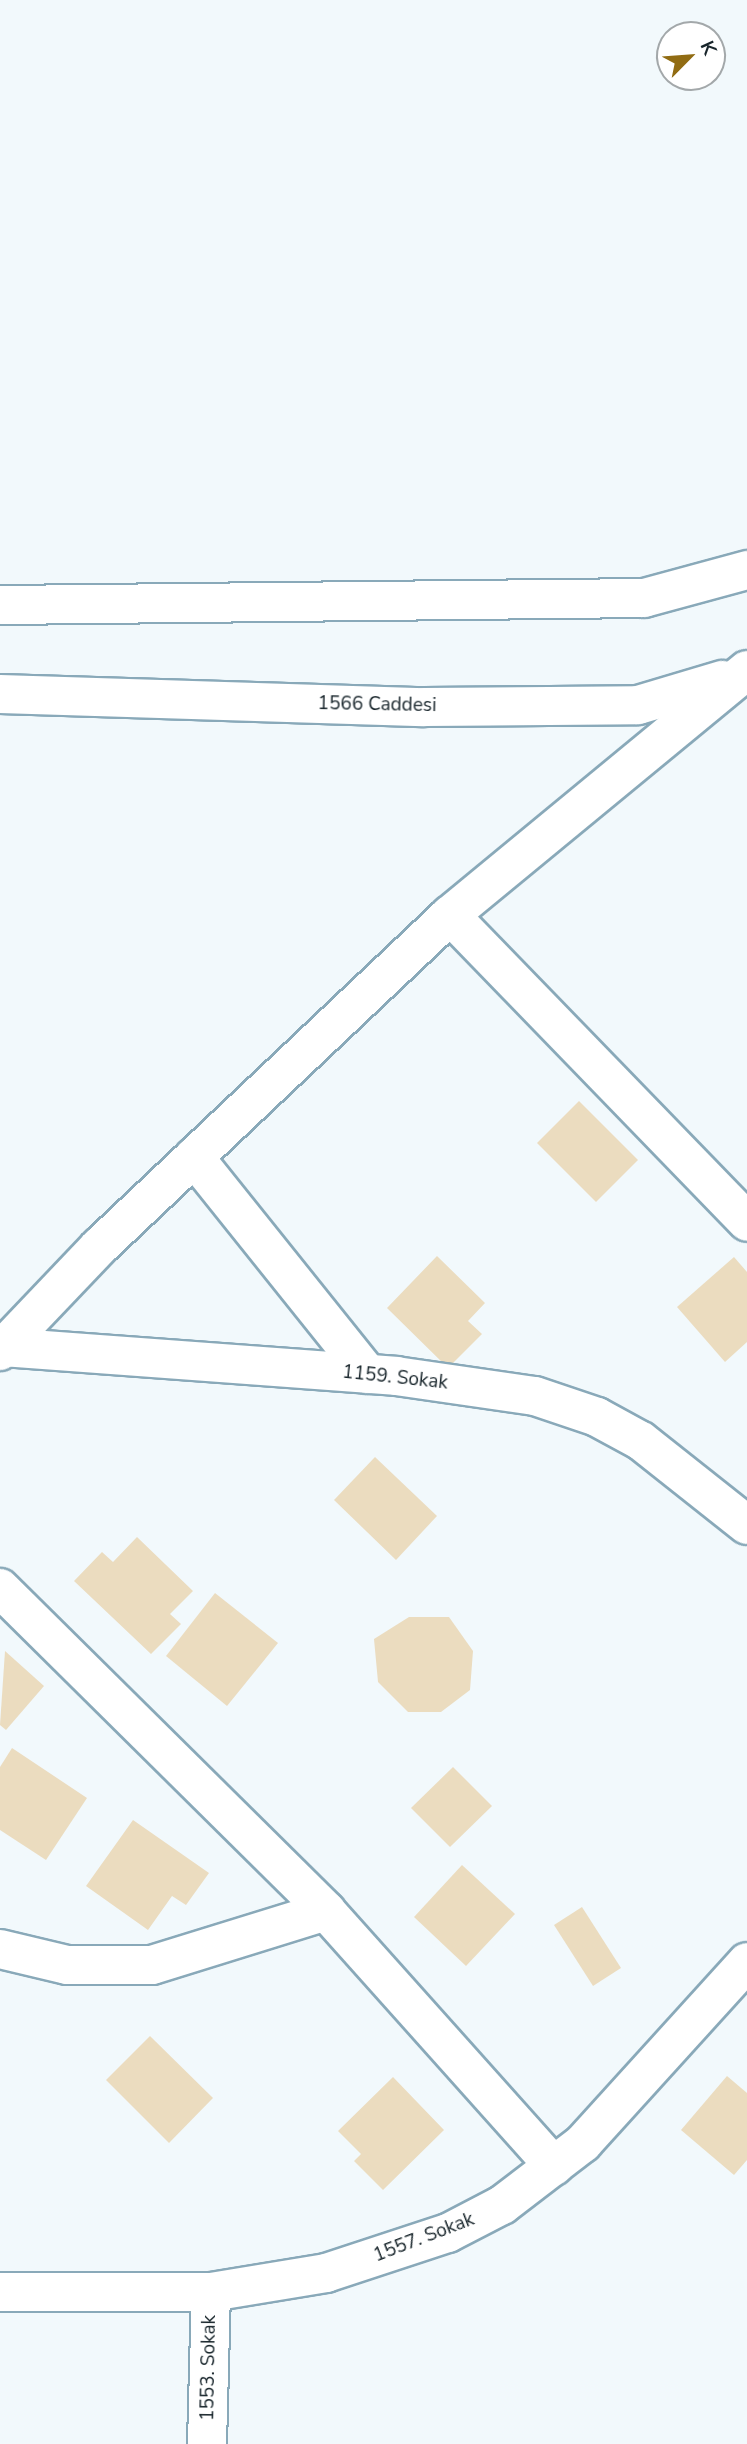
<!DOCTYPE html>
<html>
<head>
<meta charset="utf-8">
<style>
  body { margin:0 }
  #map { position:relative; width:747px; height:2444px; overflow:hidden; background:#f2f9fc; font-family:"Nunito Sans",sans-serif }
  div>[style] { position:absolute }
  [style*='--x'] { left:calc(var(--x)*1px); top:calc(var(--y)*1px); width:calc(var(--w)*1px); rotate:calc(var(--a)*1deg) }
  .building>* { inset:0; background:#ebdcbf }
  .roads { filter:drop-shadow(2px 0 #89a9b9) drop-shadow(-2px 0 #89a9b9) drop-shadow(0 2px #89a9b9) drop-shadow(0 -2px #89a9b9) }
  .minor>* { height:38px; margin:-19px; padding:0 19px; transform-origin:19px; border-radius:19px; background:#fff }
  span { translate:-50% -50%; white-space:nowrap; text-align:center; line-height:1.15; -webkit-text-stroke:5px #fff; paint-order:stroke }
  .street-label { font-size:19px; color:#18252b }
  .north { position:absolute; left:656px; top:21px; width:70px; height:70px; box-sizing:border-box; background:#fff; border:2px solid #a3a8aa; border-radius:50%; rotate:65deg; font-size:19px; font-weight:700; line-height:28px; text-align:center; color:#18252b }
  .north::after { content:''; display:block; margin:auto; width:24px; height:32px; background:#916c13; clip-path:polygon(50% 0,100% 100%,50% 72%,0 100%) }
</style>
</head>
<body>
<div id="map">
  <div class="building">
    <div style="clip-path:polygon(579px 1101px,638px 1160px,596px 1202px,537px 1143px)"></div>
    <div style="clip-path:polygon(437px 1256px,485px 1303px,468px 1321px,482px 1334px,448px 1368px,387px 1308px)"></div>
    <div style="clip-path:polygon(734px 1257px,747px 1272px,747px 1342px,725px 1362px,677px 1307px)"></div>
    <div style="clip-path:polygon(375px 1457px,437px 1516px,396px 1560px,334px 1500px)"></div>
    <div style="clip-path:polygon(137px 1537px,193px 1591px,170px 1614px,181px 1624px,151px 1654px,74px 1581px,102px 1552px,113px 1562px)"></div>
    <div style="clip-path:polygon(215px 1593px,278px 1643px,227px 1706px,166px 1656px)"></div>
    <div style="clip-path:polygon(409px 1617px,449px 1617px,473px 1651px,470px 1690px,441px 1712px,408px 1712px,378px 1682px,374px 1639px)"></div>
    <div style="clip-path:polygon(5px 1651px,44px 1686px,6px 1730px,0 1725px)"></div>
    <div style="clip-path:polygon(12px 1748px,87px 1798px,46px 1860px,0 1830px,0 1767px)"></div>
    <div style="clip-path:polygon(453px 1767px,492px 1806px,450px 1847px,411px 1808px)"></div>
    <div style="clip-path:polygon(133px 1820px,209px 1873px,186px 1905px,172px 1896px,148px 1930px,86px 1886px)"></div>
    <div style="clip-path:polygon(462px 1865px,515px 1914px,466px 1966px,414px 1917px)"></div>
    <div style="clip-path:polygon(582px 1907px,621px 1968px,593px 1986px,554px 1925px)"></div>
    <div style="clip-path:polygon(150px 2036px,213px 2098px,169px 2143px,106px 2080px)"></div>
    <div style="clip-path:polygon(727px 2076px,747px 2093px,747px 2160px,734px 2175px,681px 2130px)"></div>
    <div style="clip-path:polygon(393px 2077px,444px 2130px,383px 2190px,354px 2161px,361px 2154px,338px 2131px)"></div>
  </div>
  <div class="roads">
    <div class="minor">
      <div style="--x:0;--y:605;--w:644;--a:-0.62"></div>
      <div style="--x:644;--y:598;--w:107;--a:-15.2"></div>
      <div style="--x:0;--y:694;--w:424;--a:1.8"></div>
      <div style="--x:424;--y:707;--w:214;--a:-0.5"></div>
      <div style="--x:638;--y:705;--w:88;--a:-16.6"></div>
      <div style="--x:450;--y:915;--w:427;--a:45.9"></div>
      <div style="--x:194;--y:1157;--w:278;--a:51.3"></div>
      <div style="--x:3;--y:1347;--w:394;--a:4.2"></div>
      <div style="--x:396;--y:1376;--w:140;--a:8.2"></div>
      <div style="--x:535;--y:1396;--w:65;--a:18.7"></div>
      <div style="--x:597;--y:1417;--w:50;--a:28.6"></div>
      <div style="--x:641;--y:1441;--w:135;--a:38.4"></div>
      <div style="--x:0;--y:1351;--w:144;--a:-46.4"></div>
      <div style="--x:99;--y:1247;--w:483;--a:-43.4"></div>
      <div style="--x:450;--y:915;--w:385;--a:-39.5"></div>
      <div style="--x:0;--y:1588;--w:459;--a:44.7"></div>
      <div style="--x:326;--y:1911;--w:342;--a:48.2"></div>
      <div style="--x:0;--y:1949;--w:69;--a:13.4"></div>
      <div style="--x:67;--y:1965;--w:85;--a:0"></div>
      <div style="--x:152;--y:1965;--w:182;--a:-17.2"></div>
      <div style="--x:0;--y:2292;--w:211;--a:0"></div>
      <div style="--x:211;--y:2292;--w:117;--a:-9.4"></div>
      <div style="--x:326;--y:2273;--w:128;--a:-18.2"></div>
      <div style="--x:448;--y:2233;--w:61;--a:-27.4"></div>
      <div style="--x:502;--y:2205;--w:102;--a:-37.4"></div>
      <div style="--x:583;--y:2143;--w:244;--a:-47.8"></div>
      <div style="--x:207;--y:2444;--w:152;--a:-88.5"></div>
    </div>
  </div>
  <div class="street-label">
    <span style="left:377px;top:705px;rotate:1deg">1566 Caddesi</span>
    <span style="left:395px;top:1378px;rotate:6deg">1159. Sokak</span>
    <span style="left:424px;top:2238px;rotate:-21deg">1557. Sokak</span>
    <span style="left:209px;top:2368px;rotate:-89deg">1553. Sokak</span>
  </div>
  <div class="north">K</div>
</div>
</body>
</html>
